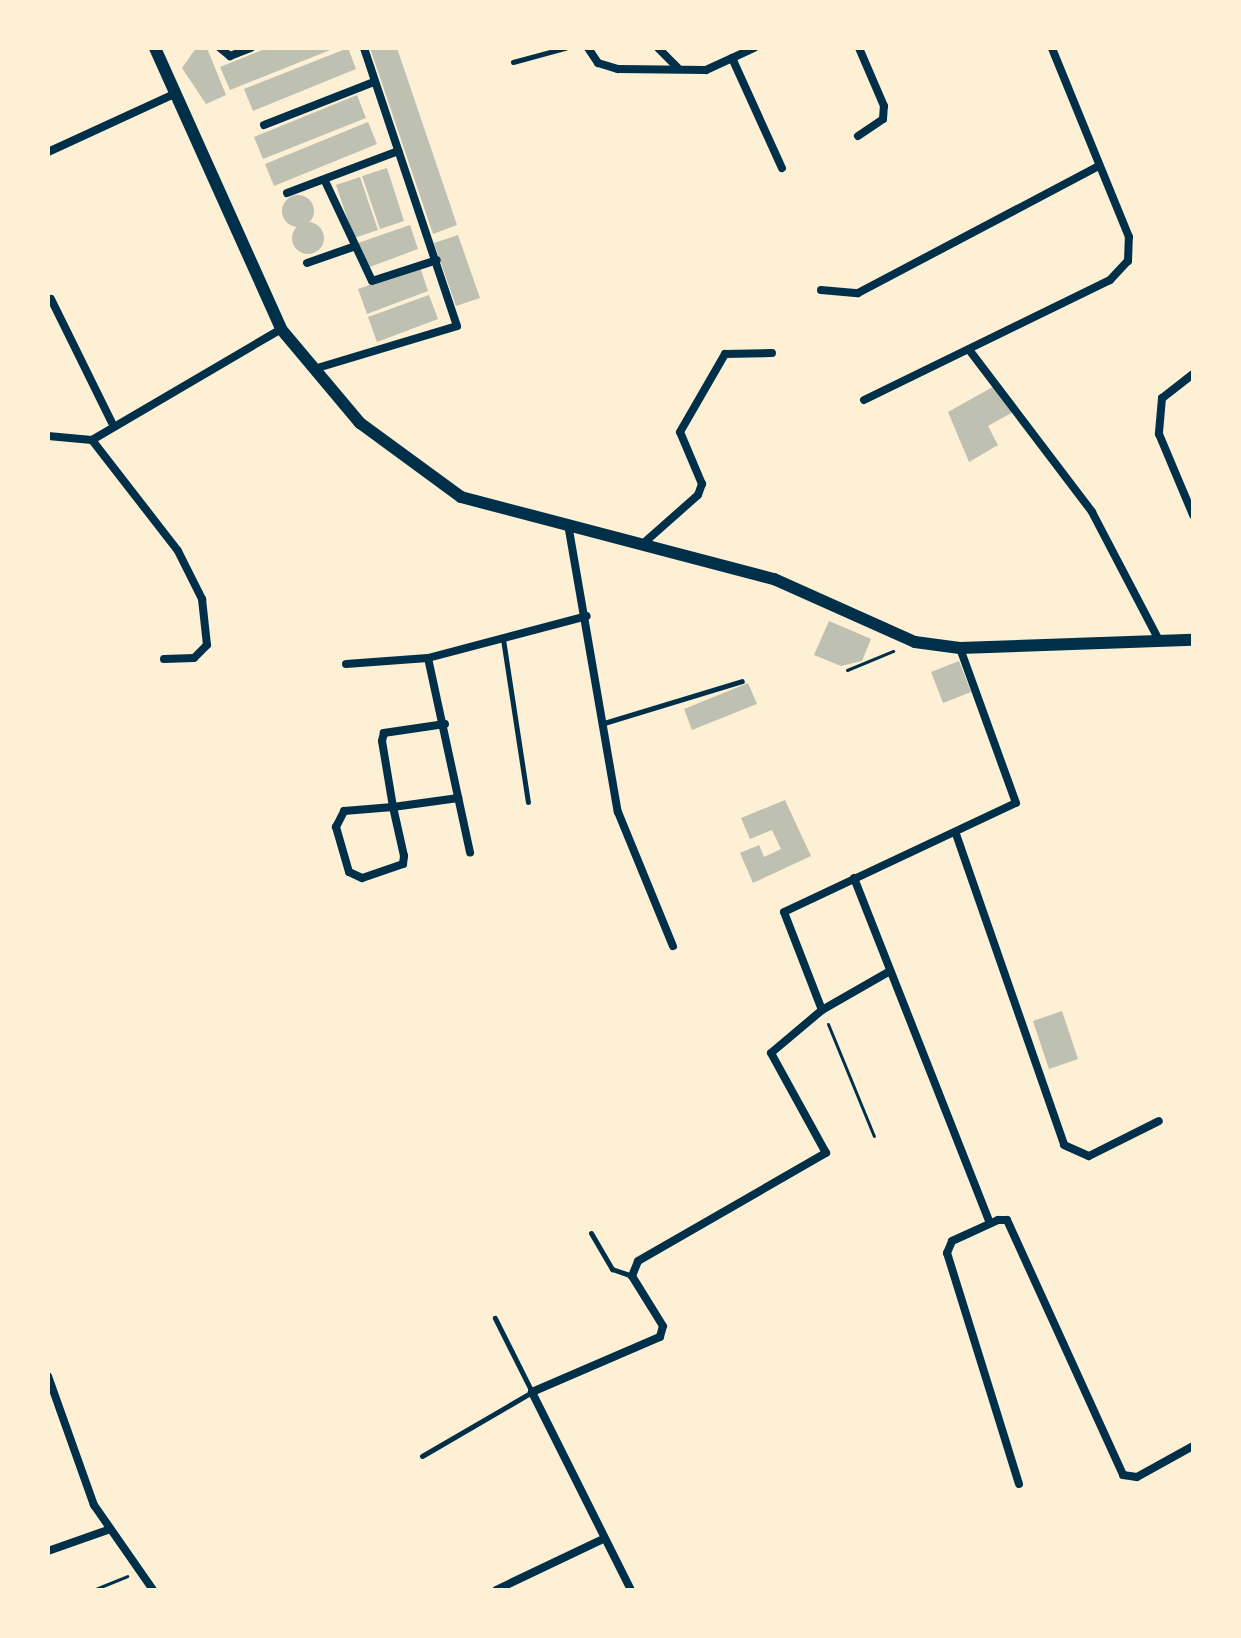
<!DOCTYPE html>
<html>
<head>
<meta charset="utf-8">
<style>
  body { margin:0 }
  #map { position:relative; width:1241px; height:1638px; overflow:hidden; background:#fdf0d5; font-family:"Alegreya Sans",sans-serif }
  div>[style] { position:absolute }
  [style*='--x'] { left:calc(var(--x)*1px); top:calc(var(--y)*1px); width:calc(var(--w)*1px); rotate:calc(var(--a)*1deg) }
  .building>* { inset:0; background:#bec0b2 }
  .round { border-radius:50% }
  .path>* { height:3px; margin:-1.5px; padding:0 1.5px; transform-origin:1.5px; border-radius:1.5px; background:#003049 }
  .service>* { height:5px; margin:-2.5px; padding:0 2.5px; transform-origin:2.5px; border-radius:2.5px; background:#003049 }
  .minor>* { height:8px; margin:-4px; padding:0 4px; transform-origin:4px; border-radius:4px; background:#003049 }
  .tertiary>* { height:12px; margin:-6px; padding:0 6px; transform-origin:6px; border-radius:6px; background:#003049 }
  span { translate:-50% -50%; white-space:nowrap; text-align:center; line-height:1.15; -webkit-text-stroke:8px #fdf0d5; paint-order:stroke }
  .frame { position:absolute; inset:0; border:50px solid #fdf0d5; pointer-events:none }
</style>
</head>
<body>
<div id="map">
  <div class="building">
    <div style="clip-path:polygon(196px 48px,207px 48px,226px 95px,206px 104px,182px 68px)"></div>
    <div style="clip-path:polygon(267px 48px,335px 48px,230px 90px,220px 67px)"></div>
    <div style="clip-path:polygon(348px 48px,356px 69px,253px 111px,244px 89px)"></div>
    <div style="clip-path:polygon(370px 48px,397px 48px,457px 225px,433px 234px)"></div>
    <div style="clip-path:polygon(357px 95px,366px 118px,263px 159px,254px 137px)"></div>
    <div style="clip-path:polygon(368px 122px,377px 144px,274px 186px,265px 164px)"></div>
    <div style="clip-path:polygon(387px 168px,404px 221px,380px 229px,362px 176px)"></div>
    <div style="clip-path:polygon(360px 177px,378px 230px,354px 238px,336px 185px)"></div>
    <div class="round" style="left:282px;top:195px;width:32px;height:32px"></div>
    <div class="round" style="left:292px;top:222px;width:32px;height:32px"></div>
    <div style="clip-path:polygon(410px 225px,418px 249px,367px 268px,358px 243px)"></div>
    <div style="clip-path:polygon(458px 235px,480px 298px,456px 306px,434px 243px)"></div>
    <div style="clip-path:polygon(420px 267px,428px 291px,367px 314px,358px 289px)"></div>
    <div style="clip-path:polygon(429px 295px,438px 319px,377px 342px,368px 317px)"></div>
    <div style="clip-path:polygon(998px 384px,1013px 412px,988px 426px,998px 445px,969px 462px,948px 412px)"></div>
    <div style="clip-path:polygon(829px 621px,871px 639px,862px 661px,841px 666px,814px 655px)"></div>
    <div style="clip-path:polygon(959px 661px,971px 692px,943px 703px,931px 672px)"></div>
    <div style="clip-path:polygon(748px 683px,757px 704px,692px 730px,684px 709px)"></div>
    <div style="clip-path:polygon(785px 800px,811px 856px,753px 883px,740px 853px,759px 845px,764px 857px,781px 849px,772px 830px,750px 839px,741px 818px)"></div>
    <div style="clip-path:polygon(1062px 1011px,1078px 1059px,1049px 1069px,1033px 1021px)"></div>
  </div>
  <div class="path">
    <div style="--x:847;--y:670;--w:50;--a:-22.4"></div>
    <div style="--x:828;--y:1024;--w:121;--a:67.7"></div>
    <div style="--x:93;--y:1590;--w:37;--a:-22"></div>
  </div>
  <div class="service">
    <div style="--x:513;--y:62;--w:54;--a:-15.1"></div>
    <div style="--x:503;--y:639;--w:165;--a:81.3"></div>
    <div style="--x:604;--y:723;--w:144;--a:-16.9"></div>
    <div style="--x:591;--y:1233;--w:42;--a:59.7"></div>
    <div style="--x:612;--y:1269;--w:21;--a:19"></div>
    <div style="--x:422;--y:1456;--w:127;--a:-30.2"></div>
    <div style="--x:532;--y:1392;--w:83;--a:-116.6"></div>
  </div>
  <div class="minor">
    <div style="--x:220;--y:48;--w:13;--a:39"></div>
    <div style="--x:230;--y:56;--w:22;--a:-21"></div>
    <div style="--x:588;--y:48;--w:18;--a:56"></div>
    <div style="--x:598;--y:63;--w:21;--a:17"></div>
    <div style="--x:618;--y:69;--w:88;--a:0.7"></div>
    <div style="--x:706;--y:70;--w:53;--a:-24.6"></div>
    <div style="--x:658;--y:48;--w:28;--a:45"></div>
    <div style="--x:732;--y:58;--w:121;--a:65.6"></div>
    <div style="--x:264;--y:125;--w:118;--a:-21.4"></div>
    <div style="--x:858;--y:136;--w:30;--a:-34"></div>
    <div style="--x:883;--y:119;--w:13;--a:-86"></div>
    <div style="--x:884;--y:106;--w:63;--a:-113.3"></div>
    <div style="--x:48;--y:152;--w:141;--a:-24.7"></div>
    <div style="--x:325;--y:181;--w:110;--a:64.8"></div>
    <div style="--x:372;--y:281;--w:68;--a:-17.9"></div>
    <div style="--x:287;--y:193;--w:119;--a:-20.7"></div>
    <div style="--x:307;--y:263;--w:49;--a:-19.2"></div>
    <div style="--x:821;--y:290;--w:37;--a:5"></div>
    <div style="--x:858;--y:293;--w:270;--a:-27.8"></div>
    <div style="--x:51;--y:299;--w:138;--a:63.8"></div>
    <div style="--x:970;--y:351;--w:202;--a:52.8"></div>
    <div style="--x:1092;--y:512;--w:147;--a:62.4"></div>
    <div style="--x:314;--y:369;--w:149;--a:-16.7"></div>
    <div style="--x:457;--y:326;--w:293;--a:-108.5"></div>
    <div style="--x:1193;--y:374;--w:39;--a:142"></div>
    <div style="--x:1162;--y:398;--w:36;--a:95"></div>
    <div style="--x:1159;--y:434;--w:88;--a:67.2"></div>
    <div style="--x:864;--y:400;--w:274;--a:-26"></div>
    <div style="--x:1110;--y:280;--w:26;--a:-47"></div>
    <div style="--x:1128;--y:261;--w:24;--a:-88"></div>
    <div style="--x:1129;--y:237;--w:204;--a:-112.2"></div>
    <div style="--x:48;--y:436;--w:44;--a:5.2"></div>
    <div style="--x:92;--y:440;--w:140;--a:52.2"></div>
    <div style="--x:178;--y:551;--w:54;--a:63.4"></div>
    <div style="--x:202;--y:599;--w:46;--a:83.8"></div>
    <div style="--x:207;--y:645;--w:18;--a:135"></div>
    <div style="--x:194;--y:658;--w:30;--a:178"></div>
    <div style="--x:92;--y:440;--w:219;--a:-30.4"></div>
    <div style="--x:568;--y:524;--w:292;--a:80.2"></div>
    <div style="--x:618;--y:812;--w:145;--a:67.7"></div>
    <div style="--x:646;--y:541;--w:69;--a:-41.5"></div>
    <div style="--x:698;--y:495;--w:12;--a:-70"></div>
    <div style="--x:702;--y:484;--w:56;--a:-112.9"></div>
    <div style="--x:680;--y:432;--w:90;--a:-60"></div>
    <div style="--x:725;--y:354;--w:47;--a:-1.2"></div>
    <div style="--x:428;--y:658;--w:199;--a:77.8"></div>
    <div style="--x:346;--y:664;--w:82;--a:-4.2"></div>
    <div style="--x:428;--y:658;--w:164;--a:-14.8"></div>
    <div style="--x:445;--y:724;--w:62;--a:171.6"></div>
    <div style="--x:384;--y:733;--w:8;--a:104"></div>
    <div style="--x:382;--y:741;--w:67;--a:80.5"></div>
    <div style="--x:393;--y:807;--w:50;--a:77.3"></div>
    <div style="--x:404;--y:856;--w:8;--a:97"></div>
    <div style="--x:403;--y:864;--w:43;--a:161.1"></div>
    <div style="--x:362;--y:878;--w:14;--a:-155"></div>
    <div style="--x:349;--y:872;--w:47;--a:-106.1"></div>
    <div style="--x:336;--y:827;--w:18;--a:-63"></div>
    <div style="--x:344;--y:811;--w:49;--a:-4.7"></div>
    <div style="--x:393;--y:807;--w:66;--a:-7.9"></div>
    <div style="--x:956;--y:834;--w:329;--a:70.8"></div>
    <div style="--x:1064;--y:1145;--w:27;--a:24"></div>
    <div style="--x:1089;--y:1156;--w:78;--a:-26.6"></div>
    <div style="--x:854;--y:878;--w:371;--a:68.5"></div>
    <div style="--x:822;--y:1010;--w:78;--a:-29.8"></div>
    <div style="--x:48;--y:1376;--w:137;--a:70.4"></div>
    <div style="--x:94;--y:1505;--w:103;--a:55.2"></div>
    <div style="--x:1019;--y:1484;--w:242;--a:-107.3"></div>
    <div style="--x:947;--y:1253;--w:13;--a:-67"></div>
    <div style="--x:952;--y:1241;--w:51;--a:-24.5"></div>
    <div style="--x:998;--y:1220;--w:9;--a:0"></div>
    <div style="--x:1007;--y:1220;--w:280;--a:65.5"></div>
    <div style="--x:1123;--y:1475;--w:14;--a:8"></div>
    <div style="--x:1137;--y:1477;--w:64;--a:-29"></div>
    <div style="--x:48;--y:1551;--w:64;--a:-19.3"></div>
    <div style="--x:496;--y:1590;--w:119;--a:-25.5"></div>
    <div style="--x:631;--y:1590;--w:221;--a:-116.6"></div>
    <div style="--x:532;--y:1392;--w:139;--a:-23.3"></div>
    <div style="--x:660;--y:1337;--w:11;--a:-75"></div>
    <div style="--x:663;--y:1326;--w:59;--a:-121.8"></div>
    <div style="--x:632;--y:1276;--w:16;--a:-68"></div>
    <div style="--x:638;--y:1261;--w:217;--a:-29.9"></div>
    <div style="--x:826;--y:1153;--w:114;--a:-118.8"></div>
    <div style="--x:771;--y:1053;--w:67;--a:-40.1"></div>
    <div style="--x:822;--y:1010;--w:105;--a:-111.2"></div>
    <div style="--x:784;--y:912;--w:256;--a:-25.2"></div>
    <div style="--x:1016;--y:803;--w:165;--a:-109.9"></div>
  </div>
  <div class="tertiary">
    <div style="--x:155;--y:48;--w:308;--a:65.8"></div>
    <div style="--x:281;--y:329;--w:123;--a:50"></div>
    <div style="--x:360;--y:423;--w:125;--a:36.2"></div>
    <div style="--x:461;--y:497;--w:324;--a:14.7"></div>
    <div style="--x:774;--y:579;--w:154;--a:24.1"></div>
    <div style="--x:915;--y:642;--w:45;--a:7.6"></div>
    <div style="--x:960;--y:648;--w:233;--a:-2"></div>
  </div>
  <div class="frame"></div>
</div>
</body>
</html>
